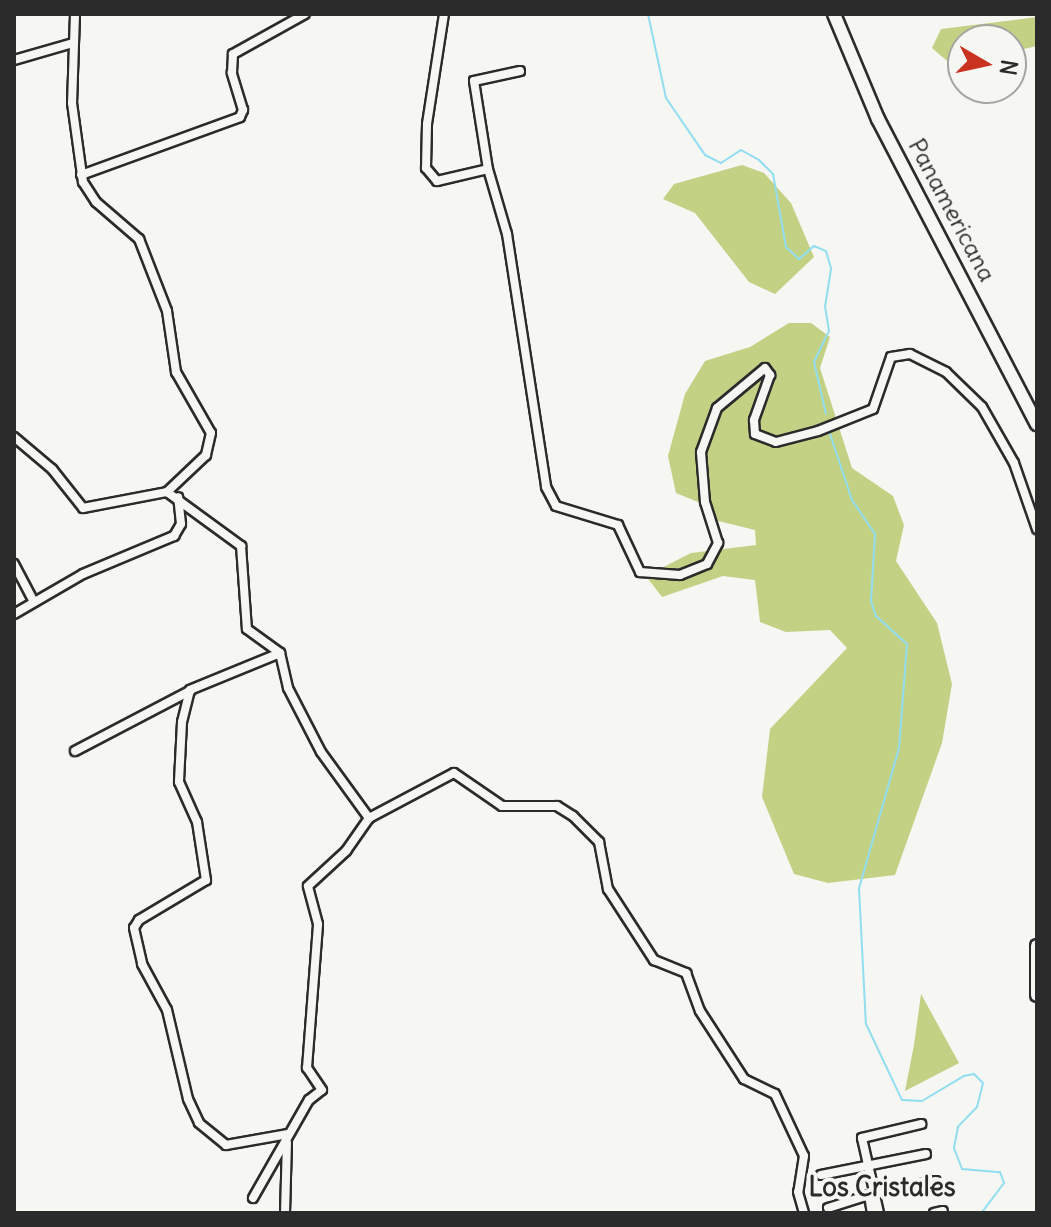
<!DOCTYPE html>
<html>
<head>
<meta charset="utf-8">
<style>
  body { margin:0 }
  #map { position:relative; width:1051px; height:1227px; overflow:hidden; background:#f6f6f2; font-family:Delius,sans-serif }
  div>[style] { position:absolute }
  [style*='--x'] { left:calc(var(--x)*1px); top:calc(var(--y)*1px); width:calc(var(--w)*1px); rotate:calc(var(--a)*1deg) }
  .green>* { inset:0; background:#c3d185 }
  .stream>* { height:2px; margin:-1px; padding:0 1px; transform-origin:1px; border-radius:1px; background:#91def0 }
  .roads { filter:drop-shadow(2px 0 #2b2b2b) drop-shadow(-2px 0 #2b2b2b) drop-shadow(0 2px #2b2b2b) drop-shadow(0 -2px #2b2b2b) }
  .street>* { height:8px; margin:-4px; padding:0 4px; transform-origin:4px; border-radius:4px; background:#f6f6f2 }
  .primary>* { height:12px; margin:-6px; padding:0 6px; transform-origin:6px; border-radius:6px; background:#f6f6f2 }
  span { translate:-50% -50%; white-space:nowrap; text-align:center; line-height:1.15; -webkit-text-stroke:8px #f6f6f2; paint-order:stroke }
  .street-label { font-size:24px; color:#2b2b2b }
  .neighbourhood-label { font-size:26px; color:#2b2b2b; font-weight:700 }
  .frame { position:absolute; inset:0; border:16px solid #2b2b2b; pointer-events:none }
  .north { position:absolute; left:947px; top:24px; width:80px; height:80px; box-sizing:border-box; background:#f6f6f2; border:2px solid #a5a5a2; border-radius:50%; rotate:99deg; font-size:22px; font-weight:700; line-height:32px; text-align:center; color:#2b2b2b }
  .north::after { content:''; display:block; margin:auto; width:28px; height:36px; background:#c8321e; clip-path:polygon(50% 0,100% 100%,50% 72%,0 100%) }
</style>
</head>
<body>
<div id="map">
  <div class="green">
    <div style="clip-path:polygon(1037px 17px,1037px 46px,1011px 52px,1011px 40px,963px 40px,963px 63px,953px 66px,932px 48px,941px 29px)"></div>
    <div style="clip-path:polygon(742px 165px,764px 173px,791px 203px,814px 257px,775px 294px,749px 282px,695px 213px,663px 199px,674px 184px)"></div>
    <div style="clip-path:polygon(789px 323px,811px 323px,830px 337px,820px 368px,852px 468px,893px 496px,904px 525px,896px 561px,937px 623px,952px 684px,942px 743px,895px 875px,828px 883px,794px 874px,762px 797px,770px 729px,847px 648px,830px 630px,786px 632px,760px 622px,755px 580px,723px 576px,662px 597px,646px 576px,691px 553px,756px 545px,755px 530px,710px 519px,698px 502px,676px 493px,668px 456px,685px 394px,705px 361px,750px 347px)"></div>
    <div style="clip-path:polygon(921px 994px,959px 1063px,905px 1091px,914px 1045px)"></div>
  </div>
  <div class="stream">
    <div style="--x:648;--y:14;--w:86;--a:77.9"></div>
    <div style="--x:666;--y:98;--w:69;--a:55.6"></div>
    <div style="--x:705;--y:155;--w:18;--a:27"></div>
    <div style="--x:721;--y:163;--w:24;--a:-33"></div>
    <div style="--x:741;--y:150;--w:21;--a:29"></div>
    <div style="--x:759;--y:160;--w:20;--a:45"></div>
    <div style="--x:773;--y:174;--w:74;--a:79.9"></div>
    <div style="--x:786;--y:247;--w:18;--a:43"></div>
    <div style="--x:799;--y:259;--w:20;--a:-41"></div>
    <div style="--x:814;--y:246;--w:13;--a:23"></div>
    <div style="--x:826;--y:251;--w:19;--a:74"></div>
    <div style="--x:831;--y:269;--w:37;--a:99"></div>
    <div style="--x:825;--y:306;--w:25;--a:81"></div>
    <div style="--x:829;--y:331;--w:34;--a:116"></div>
    <div style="--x:814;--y:362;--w:53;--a:77"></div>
    <div style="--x:830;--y:434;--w:70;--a:71.6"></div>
    <div style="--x:852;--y:500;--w:41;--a:55.9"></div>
    <div style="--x:875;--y:534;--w:67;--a:93.4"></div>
    <div style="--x:871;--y:601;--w:16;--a:72"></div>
    <div style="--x:876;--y:616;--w:42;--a:42.1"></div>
    <div style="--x:907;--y:644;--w:104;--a:94.4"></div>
    <div style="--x:899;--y:748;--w:146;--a:105.9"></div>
    <div style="--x:859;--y:888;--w:136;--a:87.1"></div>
    <div style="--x:866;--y:1024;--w:84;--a:64.7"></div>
    <div style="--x:902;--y:1100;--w:20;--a:3"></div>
    <div style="--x:922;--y:1101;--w:49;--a:-30.8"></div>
    <div style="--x:964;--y:1076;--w:10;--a:-11"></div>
    <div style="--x:974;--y:1074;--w:13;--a:45"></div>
    <div style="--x:983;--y:1083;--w:25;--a:104"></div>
    <div style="--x:977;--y:1107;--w:28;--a:134"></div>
    <div style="--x:958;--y:1127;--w:21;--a:101"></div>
    <div style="--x:954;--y:1148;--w:22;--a:69"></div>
    <div style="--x:962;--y:1169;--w:38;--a:5"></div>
    <div style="--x:1000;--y:1172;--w:12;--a:70"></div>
    <div style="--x:1004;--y:1183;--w:38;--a:127"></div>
    <div style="--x:1023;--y:1213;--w:2;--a:0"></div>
  </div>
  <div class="roads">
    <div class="street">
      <div style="--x:75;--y:14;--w:89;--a:91.9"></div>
      <div style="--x:72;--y:103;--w:80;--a:82.1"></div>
      <div style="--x:83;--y:182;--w:24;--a:57"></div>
      <div style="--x:96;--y:202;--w:57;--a:40.7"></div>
      <div style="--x:139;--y:239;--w:77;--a:68.7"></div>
      <div style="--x:167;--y:311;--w:62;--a:81.6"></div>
      <div style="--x:176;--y:372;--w:70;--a:60.2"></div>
      <div style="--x:211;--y:433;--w:23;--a:103"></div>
      <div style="--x:206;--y:455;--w:54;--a:136.5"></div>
      <div style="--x:167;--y:492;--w:92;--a:36.1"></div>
      <div style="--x:241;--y:546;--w:83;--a:85.9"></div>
      <div style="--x:247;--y:629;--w:41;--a:36"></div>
      <div style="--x:280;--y:653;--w:36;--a:77"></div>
      <div style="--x:288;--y:688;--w:72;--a:62.7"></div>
      <div style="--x:321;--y:752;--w:82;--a:54"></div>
      <div style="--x:369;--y:818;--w:96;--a:-27.9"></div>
      <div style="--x:454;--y:773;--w:58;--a:34.5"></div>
      <div style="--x:502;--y:806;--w:55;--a:0"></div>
      <div style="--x:557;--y:806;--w:19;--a:32"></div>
      <div style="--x:573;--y:816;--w:37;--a:45"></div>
      <div style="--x:599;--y:842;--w:48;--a:79.2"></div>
      <div style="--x:608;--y:889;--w:85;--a:57.1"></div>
      <div style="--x:654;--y:960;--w:35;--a:22"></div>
      <div style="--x:686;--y:973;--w:40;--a:69.8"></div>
      <div style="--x:700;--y:1011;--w:81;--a:57.1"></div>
      <div style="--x:744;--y:1079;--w:34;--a:26"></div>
      <div style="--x:775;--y:1094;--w:68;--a:64.9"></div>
      <div style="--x:804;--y:1156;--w:36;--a:99"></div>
      <div style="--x:798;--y:1192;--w:22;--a:74"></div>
      <div style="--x:444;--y:14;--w:111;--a:98.8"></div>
      <div style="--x:427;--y:124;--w:44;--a:91.3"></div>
      <div style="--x:426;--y:168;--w:17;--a:50"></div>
      <div style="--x:437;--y:181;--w:52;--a:-13.2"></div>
      <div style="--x:14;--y:60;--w:61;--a:-16.1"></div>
      <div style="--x:520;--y:71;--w:47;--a:167.7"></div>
      <div style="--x:474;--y:81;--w:89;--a:81"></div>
      <div style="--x:488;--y:169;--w:68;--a:73.7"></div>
      <div style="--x:507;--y:234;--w:256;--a:81.2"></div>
      <div style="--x:546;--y:487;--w:21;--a:62"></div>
      <div style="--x:556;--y:506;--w:65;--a:17"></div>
      <div style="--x:618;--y:525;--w:52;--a:64.9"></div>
      <div style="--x:640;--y:572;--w:40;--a:4.3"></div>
      <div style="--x:680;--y:575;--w:29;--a:-22"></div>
      <div style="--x:707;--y:564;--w:24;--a:-62"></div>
      <div style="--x:718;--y:543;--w:43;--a:-107.6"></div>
      <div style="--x:705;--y:502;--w:50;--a:-94.6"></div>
      <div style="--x:701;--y:452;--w:47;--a:-70"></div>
      <div style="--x:717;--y:408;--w:62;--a:-39.8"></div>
      <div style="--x:765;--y:368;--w:9;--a:54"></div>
      <div style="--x:770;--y:375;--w:48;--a:109.6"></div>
      <div style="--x:754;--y:420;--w:14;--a:86"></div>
      <div style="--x:755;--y:434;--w:22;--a:21"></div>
      <div style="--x:776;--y:442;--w:43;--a:-14.7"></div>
      <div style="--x:818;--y:431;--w:59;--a:-21.8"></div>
      <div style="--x:873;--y:409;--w:55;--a:-70.9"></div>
      <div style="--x:891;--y:357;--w:19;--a:-9"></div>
      <div style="--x:910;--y:354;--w:40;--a:26.6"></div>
      <div style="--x:946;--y:372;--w:50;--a:44.2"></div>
      <div style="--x:982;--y:407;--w:64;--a:60.3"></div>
      <div style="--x:1014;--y:463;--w:70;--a:70.8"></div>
      <div style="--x:81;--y:175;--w:169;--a:-20"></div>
      <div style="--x:240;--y:117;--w:8;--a:-67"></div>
      <div style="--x:243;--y:110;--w:39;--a:-107"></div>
      <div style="--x:232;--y:73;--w:19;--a:-87"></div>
      <div style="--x:233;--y:54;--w:82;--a:-29.1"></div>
      <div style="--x:14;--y:437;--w:50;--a:40.1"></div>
      <div style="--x:52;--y:469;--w:50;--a:51.5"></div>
      <div style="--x:83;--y:508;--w:86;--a:-10.8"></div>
      <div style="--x:14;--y:564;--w:43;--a:62.2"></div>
      <div style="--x:14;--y:614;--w:80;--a:-30.1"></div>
      <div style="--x:83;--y:574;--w:99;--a:-22.7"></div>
      <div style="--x:174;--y:536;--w:14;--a:-60"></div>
      <div style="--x:181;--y:524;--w:27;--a:-96"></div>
      <div style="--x:280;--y:653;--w:97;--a:157.7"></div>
      <div style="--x:190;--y:690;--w:33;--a:104"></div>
      <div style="--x:182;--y:722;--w:60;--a:92.9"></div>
      <div style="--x:179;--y:782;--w:44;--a:65.8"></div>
      <div style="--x:197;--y:822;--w:59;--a:81.2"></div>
      <div style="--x:206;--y:880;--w:78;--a:149.2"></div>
      <div style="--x:139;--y:920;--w:9;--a:122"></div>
      <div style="--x:134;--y:928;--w:37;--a:77"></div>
      <div style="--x:142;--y:964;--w:52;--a:61.5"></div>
      <div style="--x:167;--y:1010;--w:91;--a:76.7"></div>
      <div style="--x:188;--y:1099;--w:26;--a:65"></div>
      <div style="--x:199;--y:1123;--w:35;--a:39"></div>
      <div style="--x:226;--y:1145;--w:63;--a:-10.1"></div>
      <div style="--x:75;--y:751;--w:130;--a:-27.6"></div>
      <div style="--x:821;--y:1175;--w:107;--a:-11.3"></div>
      <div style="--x:877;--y:1193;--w:60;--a:-11.5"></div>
      <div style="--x:253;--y:1198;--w:113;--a:-60.3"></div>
      <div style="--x:309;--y:1100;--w:16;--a:-38"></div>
      <div style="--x:322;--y:1090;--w:27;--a:-124"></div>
      <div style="--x:307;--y:1068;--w:144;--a:-85.6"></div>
      <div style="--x:318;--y:924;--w:39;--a:-105"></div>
      <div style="--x:308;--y:886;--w:52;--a:-42.6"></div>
      <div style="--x:346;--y:851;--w:40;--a:-55.1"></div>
      <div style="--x:828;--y:1208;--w:43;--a:-17.6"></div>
      <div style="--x:869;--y:1195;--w:18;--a:81"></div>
      <div style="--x:285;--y:1213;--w:70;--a:-88.4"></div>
      <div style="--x:879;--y:1213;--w:77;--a:-102.8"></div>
      <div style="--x:862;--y:1138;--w:61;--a:-13.3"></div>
      <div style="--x:934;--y:1213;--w:9;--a:-13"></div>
    </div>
    <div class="primary">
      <div style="--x:834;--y:14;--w:114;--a:67.3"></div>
      <div style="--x:878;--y:119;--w:344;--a:62.5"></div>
      <div style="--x:1037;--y:946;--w:49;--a:90"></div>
    </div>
  </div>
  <div class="street-label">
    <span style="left:952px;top:210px;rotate:62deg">Panamericana</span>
  </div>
  <div class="neighbourhood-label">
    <span style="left:882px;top:1187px">Los Cristales</span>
  </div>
  <div class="frame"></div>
  <div class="north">N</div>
</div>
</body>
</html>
